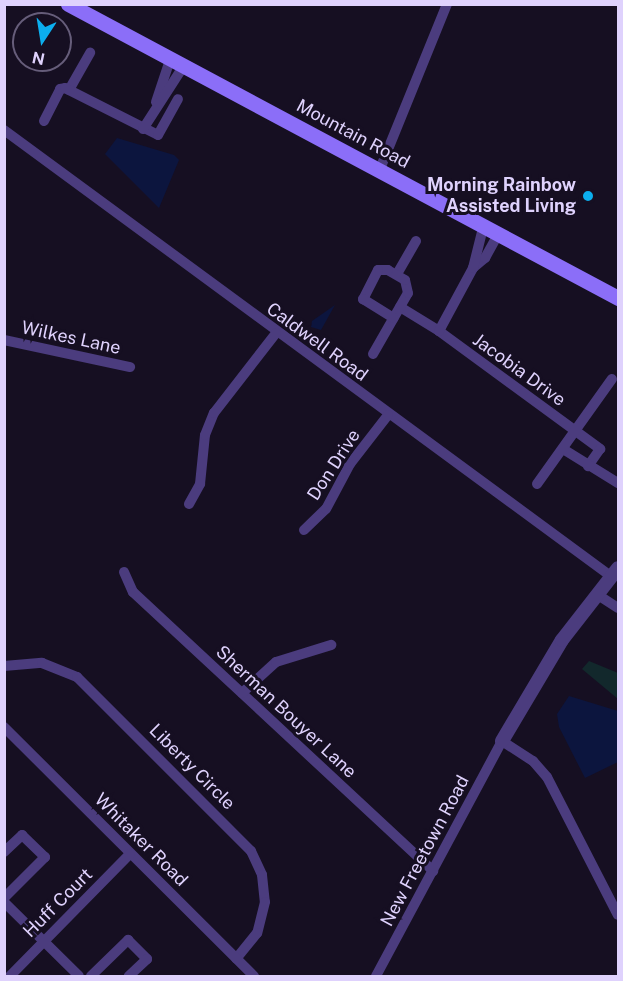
<!DOCTYPE html>
<html>
<head>
<meta charset="utf-8">
<style>
  body { margin:0 }
  #map { position:relative; width:623px; height:981px; overflow:hidden; background:#160f22; font-family:"Public Sans",sans-serif }
  div>[style] { position:absolute }
  [style*='--x'] { left:calc(var(--x)*1px); top:calc(var(--y)*1px); width:calc(var(--w)*1px); rotate:calc(var(--a)*1deg) }
  .green>* { inset:0; background:#12282c }
  .water>* { inset:0; background:#0c153e }
  .minor>* { height:10px; margin:-5px; padding:0 5px; transform-origin:5px; border-radius:5px; background:#4b3c7e }
  .tertiary>* { height:14px; margin:-7px; padding:0 7px; transform-origin:7px; border-radius:7px; background:#4b3c7e }
  .secondary>* { height:15px; margin:-7.5px; padding:0 7.5px; transform-origin:7.5px; border-radius:7.5px; background:#8b6ef8 }
  .dots>* { width:16px; height:16px; translate:-50% -50%; box-sizing:border-box; border:3px solid #160f22; border-radius:50% }
  span { translate:-50% -50%; white-space:nowrap; text-align:center; line-height:1.15; -webkit-text-stroke:6px #160f22; paint-order:stroke }
  .street-label { font-size:18px; color:#dfd2fd }
  .poi-label { font-size:18px; color:#dfd2fd; font-weight:700 }
  .right { translate:-100% -50%; text-align:right }
  .frame { position:absolute; inset:0; border:6px solid #dfd2fd; pointer-events:none }
  .north { position:absolute; left:12px; top:12px; width:60px; height:60px; box-sizing:border-box; background:#160f22; border:2px solid #665d7a; border-radius:50%; rotate:192deg; font-size:16px; font-weight:700; line-height:24px; text-align:center; color:#dfd2fd }
  .north::after { content:''; display:block; margin:auto; width:21px; height:27px; background:#0caeee; clip-path:polygon(50% 0,100% 100%,50% 72%,0 100%) }
</style>
</head>
<body>
<div id="map">
  <div class="green">
    <div style="clip-path:polygon(589px 661px,618px 673px,618px 699px,582px 669px)"></div>
  </div>
  <div class="water">
    <div style="clip-path:polygon(117px 138px,174px 155px,179px 160px,159px 208px,105px 154px)"></div>
    <div style="clip-path:polygon(335px 305px,321px 330px,311px 327px,312px 321px)"></div>
    <div style="clip-path:polygon(569px 696px,618px 711px,618px 762px,585px 778px,559px 727px,557px 714px)"></div>
  </div>
  <div class="minor">
    <div style="--x:69;--y:90;--w:43;--a:-60.4"></div>
    <div style="--x:156;--y:102;--w:44;--a:-71.6"></div>
    <div style="--x:44;--y:121;--w:36;--a:-63"></div>
    <div style="--x:60;--y:89;--w:5;--a:-11"></div>
    <div style="--x:65;--y:88;--w:104;--a:26.8"></div>
    <div style="--x:158;--y:135;--w:41;--a:-60.9"></div>
    <div style="--x:143;--y:129;--w:74;--a:-57.2"></div>
    <div style="--x:4;--y:130;--w:755;--a:36.32"></div>
    <div style="--x:380;--y:169;--w:178;--a:-67.9"></div>
    <div style="--x:473;--y:268;--w:16;--a:-40"></div>
    <div style="--x:485;--y:258;--w:25;--a:-61"></div>
    <div style="--x:397;--y:274;--w:38;--a:-60"></div>
    <div style="--x:400;--y:307;--w:46;--a:31.6"></div>
    <div style="--x:439;--y:331;--w:200;--a:36.2"></div>
    <div style="--x:600;--y:449;--w:21;--a:125"></div>
    <div style="--x:439;--y:331;--w:72;--a:-61.6"></div>
    <div style="--x:473;--y:268;--w:41;--a:-76"></div>
    <div style="--x:4;--y:340;--w:129;--a:12.1"></div>
    <div style="--x:373;--y:354;--w:70;--a:-60.2"></div>
    <div style="--x:408;--y:293;--w:13;--a:-103"></div>
    <div style="--x:405;--y:280;--w:20;--a:-150"></div>
    <div style="--x:388;--y:270;--w:10;--a:180"></div>
    <div style="--x:378;--y:270;--w:33;--a:117"></div>
    <div style="--x:363;--y:299;--w:36;--a:32"></div>
    <div style="--x:563;--y:449;--w:65;--a:31.7"></div>
    <div style="--x:537;--y:484;--w:129;--a:-54.5"></div>
    <div style="--x:189;--y:504;--w:23;--a:-61"></div>
    <div style="--x:200;--y:484;--w:49;--a:-84.2"></div>
    <div style="--x:205;--y:435;--w:24;--a:-68"></div>
    <div style="--x:214;--y:413;--w:101;--a:-52.2"></div>
    <div style="--x:304;--y:530;--w:30;--a:-44"></div>
    <div style="--x:326;--y:509;--w:51;--a:-61.9"></div>
    <div style="--x:350;--y:464;--w:62;--a:-52.2"></div>
    <div style="--x:124;--y:572;--w:22;--a:66"></div>
    <div style="--x:133;--y:592;--w:410;--a:42.9"></div>
    <div style="--x:598;--y:595;--w:24;--a:33"></div>
    <div style="--x:4;--y:666;--w:38;--a:-5"></div>
    <div style="--x:42;--y:663;--w:38;--a:22"></div>
    <div style="--x:77;--y:677;--w:246;--a:45"></div>
    <div style="--x:251;--y:851;--w:26;--a:65"></div>
    <div style="--x:262;--y:875;--w:27;--a:84"></div>
    <div style="--x:265;--y:902;--w:32;--a:104"></div>
    <div style="--x:257;--y:933;--w:33;--a:129"></div>
    <div style="--x:242;--y:693;--w:46;--a:-42.4"></div>
    <div style="--x:276;--y:662;--w:58;--a:-17.2"></div>
    <div style="--x:4;--y:727;--w:353;--a:44.9"></div>
    <div style="--x:4;--y:852;--w:25;--a:-43"></div>
    <div style="--x:22;--y:835;--w:32;--a:44"></div>
    <div style="--x:45;--y:857;--w:58;--a:135"></div>
    <div style="--x:4;--y:902;--w:105;--a:44.6"></div>
    <div style="--x:10;--y:976;--w:171;--a:-45.5"></div>
    <div style="--x:91;--y:976;--w:52;--a:-44.2"></div>
    <div style="--x:128;--y:940;--w:27;--a:45"></div>
    <div style="--x:147;--y:959;--w:25;--a:137"></div>
    <div style="--x:376;--y:976;--w:267;--a:-61.8"></div>
    <div style="--x:502;--y:741;--w:37;--a:33"></div>
    <div style="--x:533;--y:761;--w:21;--a:49"></div>
    <div style="--x:547;--y:777;--w:155;--a:62.8"></div>
  </div>
  <div class="tertiary">
    <div style="--x:502;--y:741;--w:117;--a:-59.3"></div>
    <div style="--x:562;--y:640;--w:91;--a:-52.1"></div>
  </div>
  <div class="secondary">
    <div style="--x:68;--y:4;--w:624;--a:28.13"></div>
  </div>
  <div class="dots">
    <div style="left:588px;top:196px;background:#0caeee"></div>
  </div>
  <div class="street-label">
    <span style="left:353px;top:134px;rotate:28deg">Mountain Road</span>
    <span style="left:71px;top:338px;rotate:12deg">Wilkes Lane</span>
    <span style="left:317px;top:342px;rotate:36deg">Caldwell Road</span>
    <span style="left:519px;top:370px;rotate:36deg">Jacobia Drive</span>
    <span style="left:334px;top:465px;rotate:-57deg">Don Drive</span>
    <span style="left:286px;top:712px;rotate:43deg">Sherman Bouyer Lane</span>
    <span style="left:192px;top:767px;rotate:45deg">Liberty Circle</span>
    <span style="left:141px;top:840px;rotate:45deg">Whitaker Road</span>
    <span style="left:425px;top:851px;rotate:-62deg">New Freetown Road</span>
    <span style="left:58px;top:903px;rotate:-45deg">Huff Court</span>
  </div>
  <div class="poi-label">
    <span class="right" style="left:576px;top:196px">Morning Rainbow<br>Assisted Living</span>
  </div>
  <div class="frame"></div>
  <div class="north">N</div>
</div>
</body>
</html>
